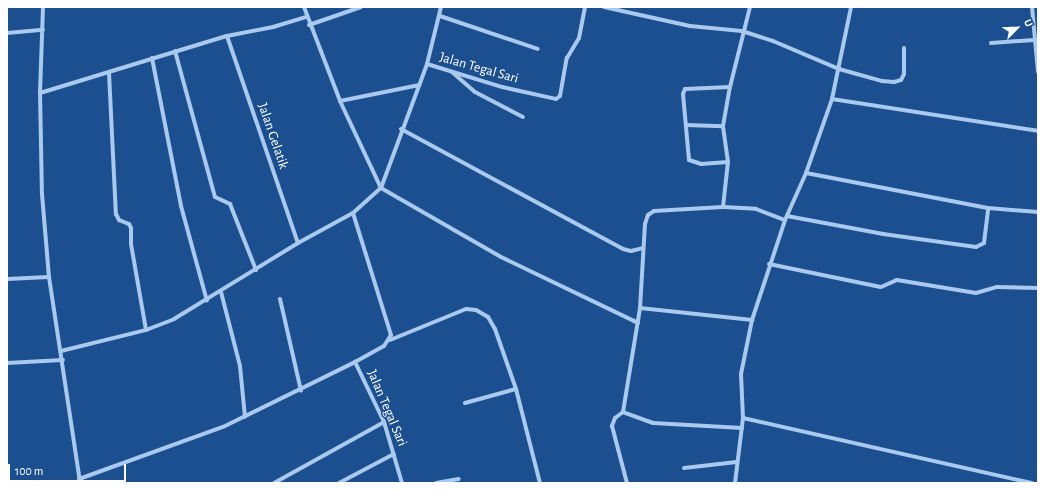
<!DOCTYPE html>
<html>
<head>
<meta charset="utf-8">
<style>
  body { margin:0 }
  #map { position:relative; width:1045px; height:490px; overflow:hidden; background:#1b4f8f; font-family:"Alegreya Sans",sans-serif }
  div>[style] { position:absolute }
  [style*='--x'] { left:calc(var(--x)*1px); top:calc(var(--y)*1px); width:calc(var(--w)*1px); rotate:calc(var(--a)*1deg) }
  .street>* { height:4px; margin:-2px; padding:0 2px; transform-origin:2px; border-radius:2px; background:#a9c9ee }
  span { translate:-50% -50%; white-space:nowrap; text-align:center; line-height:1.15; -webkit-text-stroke:3px #1b4f8f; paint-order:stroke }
  .street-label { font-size:14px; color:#fff }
  .frame { position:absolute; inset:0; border:8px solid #fff; pointer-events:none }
  .north { position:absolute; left:997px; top:8px; width:40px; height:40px; -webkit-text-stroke:3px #1b4f8f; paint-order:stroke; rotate:66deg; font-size:11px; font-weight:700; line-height:16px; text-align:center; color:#fff }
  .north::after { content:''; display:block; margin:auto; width:14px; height:18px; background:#fff; clip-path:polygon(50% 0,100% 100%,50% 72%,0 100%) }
  .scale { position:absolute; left:8px; top:464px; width:118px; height:18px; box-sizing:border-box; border:2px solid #fff; border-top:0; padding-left:5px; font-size:12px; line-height:14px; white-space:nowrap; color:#fff; -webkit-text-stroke:3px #1b4f8f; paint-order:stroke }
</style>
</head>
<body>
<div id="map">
  <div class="street">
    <div style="--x:43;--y:7;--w:86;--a:92"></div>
    <div style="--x:40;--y:93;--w:101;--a:88.9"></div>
    <div style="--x:42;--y:194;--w:83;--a:85.2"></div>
    <div style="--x:49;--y:277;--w:208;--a:81.4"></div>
    <div style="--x:304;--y:7;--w:101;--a:69"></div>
    <div style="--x:340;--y:101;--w:96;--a:64.8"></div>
    <div style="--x:381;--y:188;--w:138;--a:29.9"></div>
    <div style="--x:501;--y:257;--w:152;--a:25.7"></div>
    <div style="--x:604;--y:7;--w:88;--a:12.5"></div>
    <div style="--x:690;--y:26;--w:52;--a:5.5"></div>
    <div style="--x:742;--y:31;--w:33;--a:18"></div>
    <div style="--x:773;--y:41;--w:72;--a:23"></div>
    <div style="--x:839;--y:69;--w:45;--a:15.6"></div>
    <div style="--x:882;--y:81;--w:12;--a:5"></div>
    <div style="--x:894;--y:82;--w:7;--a:-16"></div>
    <div style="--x:901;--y:80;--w:7;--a:-63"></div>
    <div style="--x:904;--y:74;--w:26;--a:-90"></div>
    <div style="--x:1032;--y:7;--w:65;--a:84.7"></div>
    <div style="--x:440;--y:16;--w:103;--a:18.6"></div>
    <div style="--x:309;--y:25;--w:55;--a:-19.1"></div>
    <div style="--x:7;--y:33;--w:36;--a:-5"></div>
    <div style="--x:227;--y:36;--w:219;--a:71.1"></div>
    <div style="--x:991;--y:43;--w:43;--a:-4"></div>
    <div style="--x:175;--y:51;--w:151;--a:74.7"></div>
    <div style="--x:215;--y:197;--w:17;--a:25"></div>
    <div style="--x:230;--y:204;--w:71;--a:68.5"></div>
    <div style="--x:152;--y:58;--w:151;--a:78.9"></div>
    <div style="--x:181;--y:206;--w:98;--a:74.7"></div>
    <div style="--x:427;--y:64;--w:59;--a:-76.2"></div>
    <div style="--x:452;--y:72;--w:30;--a:41"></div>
    <div style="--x:475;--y:92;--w:54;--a:27.5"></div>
    <div style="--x:109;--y:73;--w:141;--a:87.2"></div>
    <div style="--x:116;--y:214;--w:7;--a:63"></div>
    <div style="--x:119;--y:220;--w:11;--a:22"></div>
    <div style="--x:129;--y:224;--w:4;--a:63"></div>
    <div style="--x:131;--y:228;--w:16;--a:90"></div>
    <div style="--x:131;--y:244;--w:87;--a:80.1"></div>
    <div style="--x:730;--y:87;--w:82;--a:-76"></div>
    <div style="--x:40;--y:93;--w:195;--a:-17"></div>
    <div style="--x:227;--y:36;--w:47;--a:-11.1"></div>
    <div style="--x:273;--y:27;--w:34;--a:-17"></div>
    <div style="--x:832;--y:99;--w:208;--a:8.8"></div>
    <div style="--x:340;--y:101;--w:81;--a:-11.4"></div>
    <div style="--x:686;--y:125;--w:37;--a:2"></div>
    <div style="--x:401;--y:129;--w:252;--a:28.4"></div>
    <div style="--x:623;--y:249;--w:8;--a:14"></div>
    <div style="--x:631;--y:251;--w:12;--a:-14"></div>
    <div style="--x:806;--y:173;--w:185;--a:10.9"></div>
    <div style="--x:988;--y:208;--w:50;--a:4.6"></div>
    <div style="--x:723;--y:207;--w:45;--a:-83.7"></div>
    <div style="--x:728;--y:162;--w:36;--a:-98"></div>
    <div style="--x:723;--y:126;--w:40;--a:-80"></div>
    <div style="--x:730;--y:87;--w:45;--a:177.5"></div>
    <div style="--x:685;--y:89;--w:5;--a:112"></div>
    <div style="--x:683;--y:94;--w:66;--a:84.8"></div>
    <div style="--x:689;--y:160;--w:13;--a:18"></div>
    <div style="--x:701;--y:164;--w:27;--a:-4"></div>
    <div style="--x:787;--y:216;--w:98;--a:10.6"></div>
    <div style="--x:883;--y:234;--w:94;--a:8"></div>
    <div style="--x:976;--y:247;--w:9;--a:-27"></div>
    <div style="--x:984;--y:243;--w:35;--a:-83"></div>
    <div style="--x:769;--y:264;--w:114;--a:11.6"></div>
    <div style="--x:881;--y:287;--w:17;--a:-24"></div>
    <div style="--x:897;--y:280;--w:80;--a:9.3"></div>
    <div style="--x:976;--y:293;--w:22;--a:-16"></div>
    <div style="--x:997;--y:287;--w:41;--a:1.4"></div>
    <div style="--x:7;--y:279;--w:42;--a:-2.7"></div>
    <div style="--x:221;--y:292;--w:76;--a:75.6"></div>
    <div style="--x:240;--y:366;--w:51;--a:84.4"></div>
    <div style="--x:280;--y:299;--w:94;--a:77.1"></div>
    <div style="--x:640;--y:308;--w:113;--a:6.1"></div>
    <div style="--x:390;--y:340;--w:82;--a:-22.2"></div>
    <div style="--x:466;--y:309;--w:10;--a:6"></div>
    <div style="--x:476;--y:310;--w:14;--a:30"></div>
    <div style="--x:488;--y:317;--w:14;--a:60"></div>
    <div style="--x:495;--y:329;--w:64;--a:70.7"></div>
    <div style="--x:516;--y:389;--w:97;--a:75.7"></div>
    <div style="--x:61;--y:351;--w:88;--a:-13.9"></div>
    <div style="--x:146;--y:330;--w:30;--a:-21"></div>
    <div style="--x:174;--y:319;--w:145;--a:-31.5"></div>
    <div style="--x:298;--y:243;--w:63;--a:-28.6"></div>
    <div style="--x:7;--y:363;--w:56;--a:-3.1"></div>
    <div style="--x:465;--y:403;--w:53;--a:-15.4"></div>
    <div style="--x:623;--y:412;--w:10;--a:143"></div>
    <div style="--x:615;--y:418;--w:9;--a:111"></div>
    <div style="--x:612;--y:426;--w:59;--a:75.3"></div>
    <div style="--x:743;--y:418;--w:296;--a:12.7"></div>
    <div style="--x:742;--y:428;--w:89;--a:-176.8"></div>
    <div style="--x:653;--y:423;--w:32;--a:-160"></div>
    <div style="--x:623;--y:412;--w:105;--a:-80.7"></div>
    <div style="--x:640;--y:308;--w:84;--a:-86.6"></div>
    <div style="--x:645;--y:224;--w:9;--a:-72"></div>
    <div style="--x:648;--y:215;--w:7;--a:-34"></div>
    <div style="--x:654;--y:211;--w:69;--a:-3.3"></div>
    <div style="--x:723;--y:207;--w:33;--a:3"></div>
    <div style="--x:756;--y:209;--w:31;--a:21"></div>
    <div style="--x:684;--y:468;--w:53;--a:-6.5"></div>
    <div style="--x:79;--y:479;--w:153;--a:-19.9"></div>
    <div style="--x:223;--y:427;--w:147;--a:-26.2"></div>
    <div style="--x:274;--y:483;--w:126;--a:-29"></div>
    <div style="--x:339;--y:483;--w:62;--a:-27.8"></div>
    <div style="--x:402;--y:483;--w:64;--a:-106.4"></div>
    <div style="--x:384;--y:422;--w:67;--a:-115.8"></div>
    <div style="--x:355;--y:362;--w:33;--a:-29"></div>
    <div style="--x:384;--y:346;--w:13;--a:-58"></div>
    <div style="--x:391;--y:335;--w:128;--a:-107.3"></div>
    <div style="--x:353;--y:213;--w:38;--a:-42"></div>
    <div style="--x:381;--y:188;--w:132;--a:-69.6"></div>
    <div style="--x:427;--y:64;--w:78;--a:17"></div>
    <div style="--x:502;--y:87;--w:55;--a:12.5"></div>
    <div style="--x:556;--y:99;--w:5;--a:-37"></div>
    <div style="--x:560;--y:96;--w:39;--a:-80"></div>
    <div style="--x:567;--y:58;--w:23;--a:-59"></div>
    <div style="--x:579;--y:38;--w:32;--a:-79"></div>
    <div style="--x:436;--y:483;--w:23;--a:-10"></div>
    <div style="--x:735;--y:483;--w:65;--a:-83"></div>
    <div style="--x:743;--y:418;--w:44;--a:-92.6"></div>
    <div style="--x:741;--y:374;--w:55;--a:-78.5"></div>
    <div style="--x:752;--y:320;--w:105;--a:-71.7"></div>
    <div style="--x:785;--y:220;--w:51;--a:-65.9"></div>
    <div style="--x:806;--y:173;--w:78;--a:-70.6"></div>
    <div style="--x:832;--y:99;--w:94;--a:-78.3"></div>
  </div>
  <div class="street-label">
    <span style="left:479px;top:68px;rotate:16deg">Jalan Tegal Sari</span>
    <span style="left:273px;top:136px;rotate:71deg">Jalan Gelatik</span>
    <span style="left:387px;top:408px;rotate:67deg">Jalan Tegal Sari</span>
  </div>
  <div class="frame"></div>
  <div class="north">U</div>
  <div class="scale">100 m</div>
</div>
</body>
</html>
